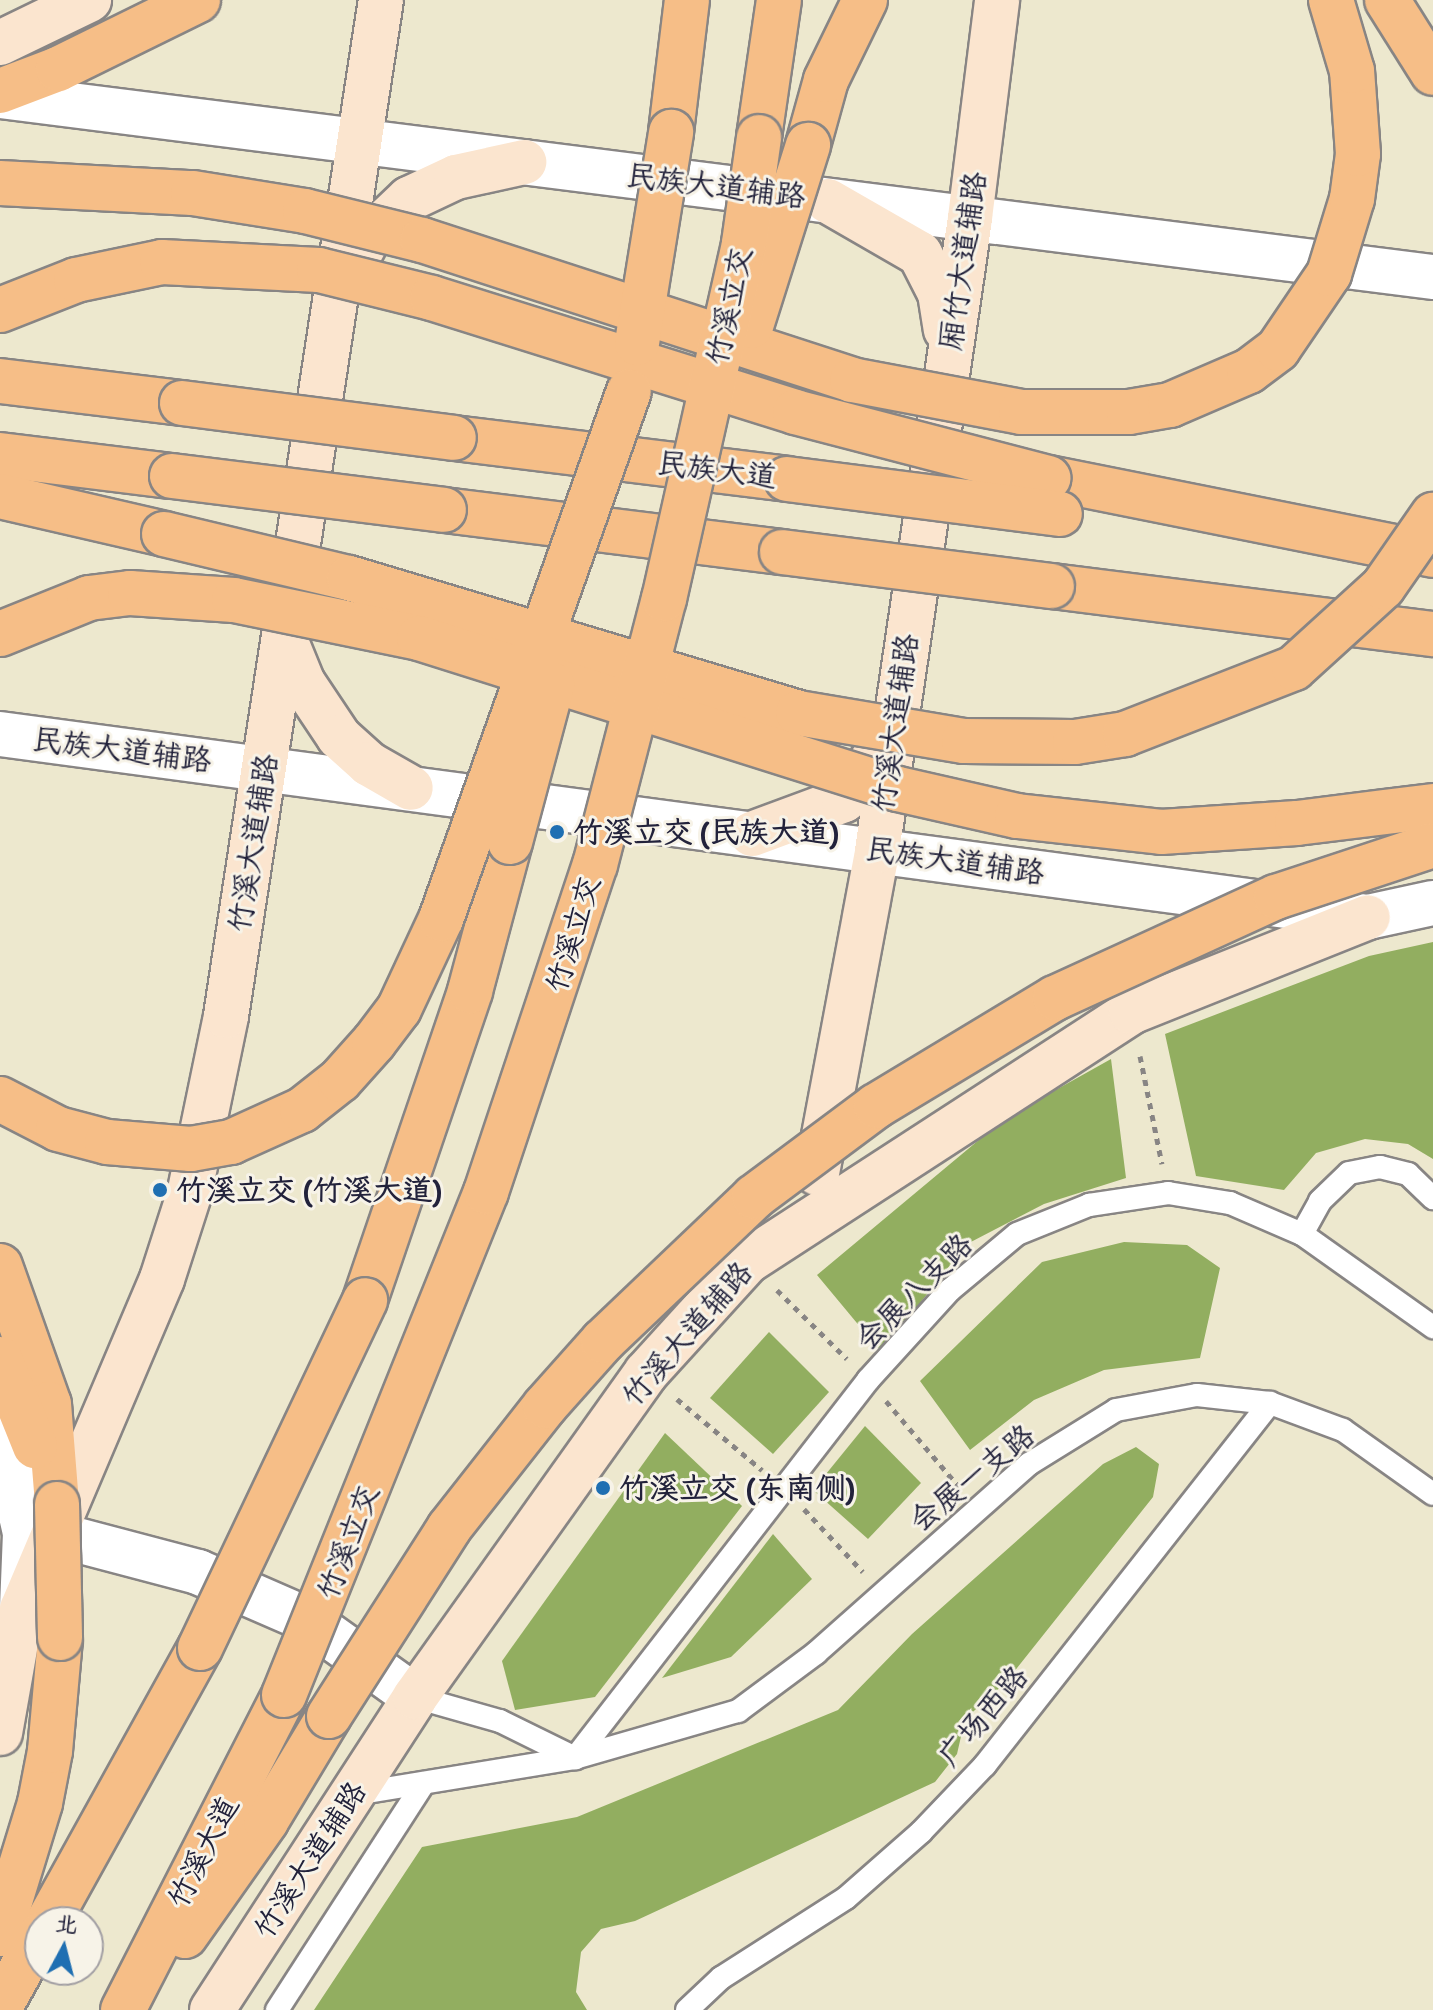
<!DOCTYPE html>
<html>
<head>
<meta charset="utf-8">
<style>
  body { margin:0 }
  #map { position:relative; width:1433px; height:2010px; overflow:hidden; background:#ede8ce; font-family:Itim,"LXGW WenKai TC",sans-serif }
  div>[style] { position:absolute }
  [style*='--x'] { left:calc(var(--x)*1px); top:calc(var(--y)*1px); width:calc(var(--w)*1px); rotate:calc(var(--a)*1deg) }
  .forest>* { inset:0; background:#92ae60 }
  .path>* { height:5px; margin-top:-2.5px; transform-origin:0; background:repeating-linear-gradient(90deg,#888584 0 6px,transparent 0 12px) }
  .roads { filter:drop-shadow(2px 0 #888584) drop-shadow(-2px 0 #888584) drop-shadow(0 2px #888584) drop-shadow(0 -2px #888584) }
  .service>* { height:22px; margin:-11px; padding:0 11px; transform-origin:11px; border-radius:11px; background:#fff }
  .tertiary>* { height:44px; margin:-22px; padding:0 22px; transform-origin:22px; border-radius:22px; background:#fff }
  .secondary>* { height:44px; margin:-22px; padding:0 22px; transform-origin:22px; border-radius:22px; background:#fbe5cf }
  .trunk>* { height:44px; margin:-22px; padding:0 22px; transform-origin:22px; border-radius:22px; background:#f6be87 }
  .bridges { filter:drop-shadow(2px 0 #888584) drop-shadow(-2px 0 #888584) drop-shadow(0 2px #888584) drop-shadow(0 -2px #888584) }
  .trunk-bridge>* { height:44px; margin:-22px; padding:0 22px; transform-origin:22px; border-radius:22px; background:#f6be87 }
  .dots>* { width:22px; height:22px; translate:-50% -50%; box-sizing:border-box; border:4px solid #f7f3e8; border-radius:50% }
  span { translate:-50% -50%; white-space:nowrap; text-align:center; line-height:1.15; -webkit-text-stroke:6px #f7f3e8; paint-order:stroke }
  .street-label { font-size:30px; color:#22223b }
  .poi-label { font-size:30px; color:#22223b; font-weight:700 }
  .left { translate:0 -50%; text-align:left }
  .north { position:absolute; left:24px; top:1906px; width:80px; height:80px; box-sizing:border-box; background:#f7f3e8; border:2px solid #a29fa3; border-radius:50%; rotate:7deg; font-size:22px; font-weight:700; line-height:32px; text-align:center; color:#22223b }
  .north::after { content:''; display:block; margin:auto; width:28px; height:36px; background:#1f6fb2; clip-path:polygon(50% 0,100% 100%,50% 72%,0 100%) }
</style>
</head>
<body>
<div id="map">
  <div class="forest">
    <div style="clip-path:polygon(1433px 942px,1433px 1159px,1408px 1144px,1365px 1139px,1316px 1153px,1284px 1190px,1196px 1176px,1165px 1034px,1369px 956px)"></div>
    <div style="clip-path:polygon(1111px 1059px,1126px 1178px,1044px 1204px,967px 1244px,881px 1352px,817px 1275px,1004px 1119px)"></div>
    <div style="clip-path:polygon(1124px 1242px,1187px 1245px,1220px 1268px,1200px 1358px,1104px 1370px,1034px 1400px,970px 1450px,920px 1381px,1042px 1262px)"></div>
    <div style="clip-path:polygon(769px 1332px,829px 1392px,773px 1454px,710px 1398px)"></div>
    <div style="clip-path:polygon(865px 1426px,921px 1483px,868px 1539px,813px 1490px)"></div>
    <div style="clip-path:polygon(665px 1433px,742px 1506px,595px 1697px,515px 1710px,502px 1661px)"></div>
    <div style="clip-path:polygon(1136px 1447px,1159px 1464px,1153px 1497px,1005px 1683px,965px 1719px,957px 1754px,935px 1782px,635px 1921px,601px 1929px,581px 1952px,576px 1992px,587px 2010px,314px 2010px,422px 1847px,577px 1817px,838px 1710px,912px 1634px,1103px 1464px)"></div>
    <div style="clip-path:polygon(773px 1534px,812px 1579px,731px 1657px,662px 1678px)"></div>
  </div>
  <div class="path">
    <div style="--x:1140;--y:1056;--w:110;--a:78.5"></div>
    <div style="--x:777;--y:1290;--w:98;--a:44.6"></div>
    <div style="--x:677;--y:1399;--w:111;--a:39.9"></div>
    <div style="--x:886;--y:1401;--w:114;--a:49.6"></div>
    <div style="--x:804;--y:1509;--w:86;--a:46.9"></div>
  </div>
  <div class="roads">
    <div class="service">
      <div style="--x:1302;--y:1234;--w:38;--a:-61"></div>
      <div style="--x:1320;--y:1201;--w:40;--a:-44"></div>
      <div style="--x:1349;--y:1173;--w:32;--a:-11"></div>
      <div style="--x:1380;--y:1167;--w:29;--a:14"></div>
      <div style="--x:1408;--y:1174;--w:35;--a:44"></div>
      <div style="--x:415;--y:1697;--w:88;--a:15.8"></div>
      <div style="--x:500;--y:1721;--w:84;--a:26.3"></div>
      <div style="--x:575;--y:1758;--w:478;--a:-52.2"></div>
      <div style="--x:868;--y:1380;--w:122;--a:-47.7"></div>
      <div style="--x:950;--y:1290;--w:87;--a:-39.9"></div>
      <div style="--x:1017;--y:1234;--w:78;--a:-21.9"></div>
      <div style="--x:1089;--y:1205;--w:80;--a:-8.6"></div>
      <div style="--x:1168;--y:1193;--w:63;--a:9.2"></div>
      <div style="--x:1230;--y:1203;--w:78;--a:23.3"></div>
      <div style="--x:1302;--y:1234;--w:161;--a:35.4"></div>
      <div style="--x:354;--y:1794;--w:224;--a:-9.3"></div>
      <div style="--x:575;--y:1758;--w:170;--a:-16.1"></div>
      <div style="--x:738;--y:1711;--w:97;--a:-36.6"></div>
      <div style="--x:816;--y:1653;--w:285;--a:-41.6"></div>
      <div style="--x:1029;--y:1464;--w:102;--a:-31.8"></div>
      <div style="--x:1116;--y:1410;--w:82;--a:-10.5"></div>
      <div style="--x:1197;--y:1395;--w:73;--a:6.3"></div>
      <div style="--x:1270;--y:1403;--w:78;--a:20.3"></div>
      <div style="--x:1343;--y:1430;--w:110;--a:35.4"></div>
      <div style="--x:277;--y:2010;--w:270;--a:-57.1"></div>
      <div style="--x:687;--y:2010;--w:47;--a:-43.3"></div>
      <div style="--x:721;--y:1978;--w:148;--a:-32.6"></div>
      <div style="--x:846;--y:1898;--w:100;--a:-41.3"></div>
      <div style="--x:921;--y:1832;--w:93;--a:-46.3"></div>
      <div style="--x:985;--y:1765;--w:461;--a:-51.8"></div>
    </div>
    <div class="tertiary">
      <div style="--x:0;--y:96;--w:1444;--a:7.2"></div>
      <div style="--x:0;--y:734;--w:1380;--a:7.62"></div>
      <div style="--x:1368;--y:917;--w:66;--a:-12.2"></div>
      <div style="--x:0;--y:1424;--w:112;--a:77.1"></div>
      <div style="--x:25;--y:1533;--w:74;--a:92.3"></div>
      <div style="--x:58;--y:1535;--w:145;--a:14.8"></div>
      <div style="--x:198;--y:1572;--w:118;--a:23.5"></div>
      <div style="--x:306;--y:1619;--w:134;--a:35.6"></div>
    </div>
    <div class="secondary">
      <div style="--x:0;--y:43;--w:99;--a:-25.8"></div>
      <div style="--x:828;--y:201;--w:106;--a:29.9"></div>
      <div style="--x:920;--y:254;--w:44;--a:62.9"></div>
      <div style="--x:940;--y:293;--w:37;--a:81"></div>
      <div style="--x:359;--y:255;--w:19;--a:-62"></div>
      <div style="--x:368;--y:238;--w:57;--a:-43.6"></div>
      <div style="--x:409;--y:199;--w:52;--a:-25.1"></div>
      <div style="--x:456;--y:177;--w:70;--a:-12.4"></div>
      <div style="--x:285;--y:639;--w:48;--a:67.8"></div>
      <div style="--x:303;--y:683;--w:65;--a:56.3"></div>
      <div style="--x:339;--y:737;--w:40;--a:42"></div>
      <div style="--x:369;--y:764;--w:48;--a:29.7"></div>
      <div style="--x:752;--y:834;--w:98;--a:-20.3"></div>
      <div style="--x:844;--y:800;--w:62;--a:-54.8"></div>
      <div style="--x:817;--y:1173;--w:328;--a:-79.4"></div>
      <div style="--x:877;--y:851;--w:640;--a:-81.64"></div>
      <div style="--x:970;--y:218;--w:220;--a:-82.9"></div>
      <div style="--x:0;--y:1733;--w:126;--a:-79.9"></div>
      <div style="--x:22;--y:1609;--w:358;--a:-67"></div>
      <div style="--x:162;--y:1279;--w:88;--a:-72.2"></div>
      <div style="--x:189;--y:1195;--w:183;--a:-78.3"></div>
      <div style="--x:226;--y:1016;--w:1028;--a:-81.33"></div>
      <div style="--x:212;--y:2010;--w:373;--a:-57"></div>
      <div style="--x:415;--y:1697;--w:398;--a:-54.5"></div>
      <div style="--x:646;--y:1373;--w:151;--a:-47.7"></div>
      <div style="--x:748;--y:1261;--w:457;--a:-33"></div>
      <div style="--x:1131;--y:1012;--w:255;--a:-21.8"></div>
    </div>
    <div class="trunk">
      <div style="--x:1387;--y:0;--w:86;--a:57.8"></div>
      <div style="--x:0;--y:91;--w:62;--a:-20.8"></div>
      <div style="--x:58;--y:69;--w:156;--a:-26.2"></div>
      <div style="--x:671;--y:132;--w:133;--a:-83.1"></div>
      <div style="--x:759;--y:137;--w:138;--a:-81.7"></div>
      <div style="--x:808;--y:145;--w:67;--a:-74.5"></div>
      <div style="--x:826;--y:80;--w:89;--a:-64"></div>
      <div style="--x:0;--y:381;--w:183;--a:6.9"></div>
      <div style="--x:454;--y:438;--w:336;--a:7"></div>
      <div style="--x:0;--y:455;--w:173;--a:7"></div>
      <div style="--x:1049;--y:478;--w:392;--a:11.3"></div>
      <div style="--x:0;--y:496;--w:168;--a:13"></div>
      <div style="--x:444;--y:510;--w:341;--a:7.1"></div>
      <div style="--x:1052;--y:586;--w:384;--a:7.2"></div>
      <div style="--x:0;--y:1266;--w:146;--a:70.5"></div>
      <div style="--x:49;--y:1404;--w:100;--a:85.4"></div>
      <div style="--x:365;--y:1300;--w:326;--a:-71.2"></div>
      <div style="--x:470;--y:991;--w:154;--a:-75"></div>
      <div style="--x:0;--y:1359;--w:94;--a:68.1"></div>
      <div style="--x:48;--y:1922;--w:313;--a:-61"></div>
      <div style="--x:0;--y:1934;--w:137;--a:-73"></div>
      <div style="--x:40;--y:1803;--w:53;--a:-79.1"></div>
      <div style="--x:50;--y:1751;--w:113;--a:-84.9"></div>
      <div style="--x:185;--y:1936;--w:141;--a:-54.8"></div>
      <div style="--x:266;--y:1821;--w:122;--a:-59"></div>
      <div style="--x:0;--y:2007;--w:82;--a:-60.9"></div>
      <div style="--x:123;--y:2010;--w:354;--a:-62.9"></div>
    </div>
  </div>
  <div class="bridges">
    <div class="trunk-bridge">
      <div style="--x:0;--y:183;--w:193;--a:3"></div>
      <div style="--x:193;--y:193;--w:113;--a:9.1"></div>
      <div style="--x:305;--y:211;--w:121;--a:13.9"></div>
      <div style="--x:422;--y:240;--w:452;--a:18"></div>
      <div style="--x:852;--y:380;--w:172;--a:10.7"></div>
      <div style="--x:1021;--y:412;--w:108;--a:0"></div>
      <div style="--x:1129;--y:412;--w:42;--a:-9.7"></div>
      <div style="--x:1170;--y:405;--w:86;--a:-23.3"></div>
      <div style="--x:1249;--y:371;--w:36;--a:-37"></div>
      <div style="--x:1278;--y:349;--w:91;--a:-55.8"></div>
      <div style="--x:1329;--y:274;--w:78;--a:-73"></div>
      <div style="--x:1352;--y:199;--w:45;--a:-82.4"></div>
      <div style="--x:1358;--y:154;--w:83;--a:-94.1"></div>
      <div style="--x:1352;--y:71;--w:74;--a:-106.5"></div>
      <div style="--x:0;--y:310;--w:82;--a:-21.5"></div>
      <div style="--x:76;--y:280;--w:88;--a:-11.8"></div>
      <div style="--x:162;--y:262;--w:157;--a:2.9"></div>
      <div style="--x:319;--y:270;--w:116;--a:13.9"></div>
      <div style="--x:432;--y:298;--w:380;--a:17.4"></div>
      <div style="--x:795;--y:412;--w:262;--a:14.6"></div>
      <div style="--x:751;--y:326;--w:190;--a:-72.5"></div>
      <div style="--x:637;--y:343;--w:214;--a:-80.8"></div>
      <div style="--x:182;--y:403;--w:274;--a:7.3"></div>
      <div style="--x:172;--y:476;--w:274;--a:7.1"></div>
      <div style="--x:787;--y:479;--w:275;--a:7.3"></div>
      <div style="--x:164;--y:534;--w:190;--a:13.4"></div>
      <div style="--x:349;--y:578;--w:469;--a:16.7"></div>
      <div style="--x:798;--y:713;--w:168;--a:9.6"></div>
      <div style="--x:964;--y:741;--w:111;--a:0.5"></div>
      <div style="--x:1075;--y:742;--w:51;--a:-9.1"></div>
      <div style="--x:1125;--y:734;--w:181;--a:-21.3"></div>
      <div style="--x:1294;--y:668;--w:120;--a:-42.3"></div>
      <div style="--x:1383;--y:587;--w:88;--a:-55.2"></div>
      <div style="--x:782;--y:552;--w:272;--a:7.2"></div>
      <div style="--x:0;--y:634;--w:96;--a:-22"></div>
      <div style="--x:89;--y:598;--w:41;--a:-7"></div>
      <div style="--x:130;--y:593;--w:104;--a:3.9"></div>
      <div style="--x:234;--y:600;--w:189;--a:11.6"></div>
      <div style="--x:419;--y:638;--w:502;--a:17.5"></div>
      <div style="--x:898;--y:789;--w:122;--a:12.8"></div>
      <div style="--x:1017;--y:816;--w:145;--a:6.3"></div>
      <div style="--x:1161;--y:832;--w:136;--a:-3.8"></div>
      <div style="--x:1297;--y:823;--w:137;--a:-7.1"></div>
      <div style="--x:510;--y:842;--w:163;--a:-75"></div>
      <div style="--x:0;--y:1099;--w:65;--a:27.3"></div>
      <div style="--x:58;--y:1129;--w:51;--a:14.9"></div>
      <div style="--x:107;--y:1142;--w:84;--a:4.8"></div>
      <div style="--x:191;--y:1149;--w:41;--a:-9.9"></div>
      <div style="--x:231;--y:1142;--w:78;--a:-24.3"></div>
      <div style="--x:302;--y:1110;--w:48;--a:-38.3"></div>
      <div style="--x:340;--y:1080;--w:51;--a:-48.2"></div>
      <div style="--x:374;--y:1042;--w:41;--a:-52.9"></div>
      <div style="--x:399;--y:1009;--w:99;--a:-65"></div>
      <div style="--x:441;--y:919;--w:560;--a:-70.4"></div>
      <div style="--x:57;--y:1504;--w:134;--a:88.7"></div>
      <div style="--x:200;--y:1648;--w:385;--a:-64.6"></div>
      <div style="--x:284;--y:1695;--w:542;--a:-68.12"></div>
      <div style="--x:486;--y:1192;--w:345;--a:-71.6"></div>
      <div style="--x:595;--y:865;--w:275;--a:-75.5"></div>
      <div style="--x:664;--y:599;--w:365;--a:-77.3"></div>
      <div style="--x:744;--y:243;--w:107;--a:-81.9"></div>
      <div style="--x:329;--y:1716;--w:223;--a:-57.4"></div>
      <div style="--x:449;--y:1528;--w:155;--a:-51.8"></div>
      <div style="--x:545;--y:1406;--w:87;--a:-48.3"></div>
      <div style="--x:603;--y:1341;--w:209;--a:-43.6"></div>
      <div style="--x:754;--y:1197;--w:152;--a:-36.7"></div>
      <div style="--x:876;--y:1106;--w:209;--a:-31.1"></div>
      <div style="--x:1055;--y:998;--w:243;--a:-24.6"></div>
      <div style="--x:1276;--y:897;--w:165;--a:-18.3"></div>
    </div>
  </div>
  <div class="dots">
    <div style="left:557px;top:832px;background:#1f6fb2"></div>
    <div style="left:160px;top:1190px;background:#1f6fb2"></div>
    <div style="left:603px;top:1488px;background:#1f6fb2"></div>
  </div>
  <div class="street-label">
    <span style="left:716px;top:186px;rotate:7deg">民族大道辅路</span>
    <span style="left:963px;top:261px;rotate:-82deg">厢竹大道辅路</span>
    <span style="left:729px;top:306px;rotate:-78deg">竹溪立交</span>
    <span style="left:717px;top:470px;rotate:7deg">民族大道</span>
    <span style="left:895px;top:723px;rotate:-82deg">竹溪大道辅路</span>
    <span style="left:122px;top:750px;rotate:7deg">民族大道辅路</span>
    <span style="left:253px;top:843px;rotate:-81deg">竹溪大道辅路</span>
    <span style="left:955px;top:861px;rotate:8deg">民族大道辅路</span>
    <span style="left:573px;top:934px;rotate:-73deg">竹溪立交</span>
    <span style="left:914px;top:1292px;rotate:-45deg">会展八支路</span>
    <span style="left:687px;top:1334px;rotate:-49deg">竹溪大道辅路</span>
    <span style="left:972px;top:1478px;rotate:-39deg">会展一支路</span>
    <span style="left:348px;top:1542px;rotate:-69deg">竹溪立交</span>
    <span style="left:983px;top:1716px;rotate:-50deg">广场西路</span>
    <span style="left:203px;top:1852px;rotate:-63deg">竹溪大道</span>
    <span style="left:310px;top:1860px;rotate:-57deg">竹溪大道辅路</span>
  </div>
  <div class="poi-label">
    <span class="left" style="left:573px;top:832px">竹溪立交 (民族大道)</span>
    <span class="left" style="left:176px;top:1190px">竹溪立交 (竹溪大道)</span>
    <span class="left" style="left:619px;top:1488px">竹溪立交 (东南侧)</span>
  </div>
  <div class="north">北</div>
</div>
</body>
</html>
